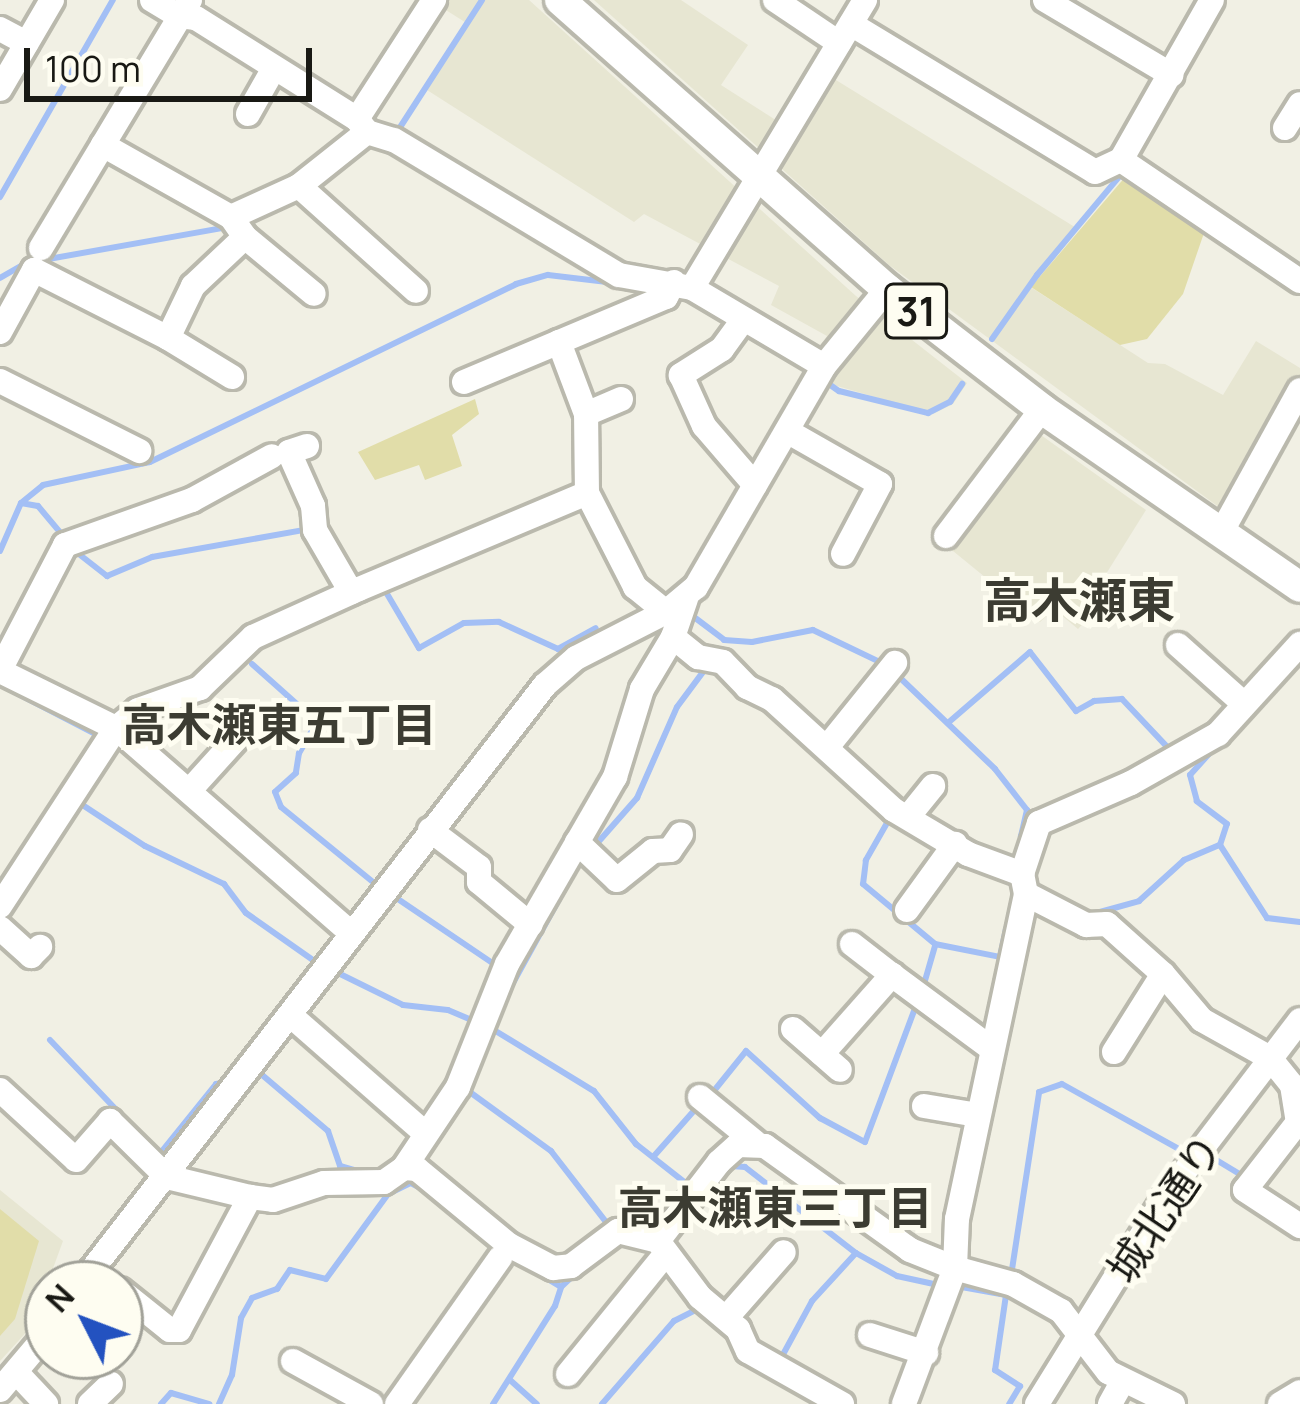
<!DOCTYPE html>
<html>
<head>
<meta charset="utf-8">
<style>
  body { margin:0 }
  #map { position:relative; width:1300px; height:1404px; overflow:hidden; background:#f1f0e4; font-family:Manrope,"Noto Sans JP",sans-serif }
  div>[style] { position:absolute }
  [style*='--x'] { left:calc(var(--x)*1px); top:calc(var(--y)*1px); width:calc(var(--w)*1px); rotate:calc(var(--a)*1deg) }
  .built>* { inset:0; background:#e7e6d2 }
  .green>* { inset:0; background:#e1dda9 }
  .stream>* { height:6px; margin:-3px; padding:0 3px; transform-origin:3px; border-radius:3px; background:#a3bff5 }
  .roads { filter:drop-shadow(3px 0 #bab9ad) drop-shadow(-3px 0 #bab9ad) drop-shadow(0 3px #bab9ad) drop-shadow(0 -3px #bab9ad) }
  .minor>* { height:24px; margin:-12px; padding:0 12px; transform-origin:12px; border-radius:12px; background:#fff }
  .major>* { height:30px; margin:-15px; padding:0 15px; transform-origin:15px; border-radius:15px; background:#fff }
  span { translate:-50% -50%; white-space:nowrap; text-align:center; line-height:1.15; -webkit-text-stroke:10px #fefdf1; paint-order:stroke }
  .shield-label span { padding:3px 9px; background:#fefdf1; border:3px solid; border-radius:9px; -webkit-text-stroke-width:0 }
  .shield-label { font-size:39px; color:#191914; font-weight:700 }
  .street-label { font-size:42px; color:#191914 }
  .neighbourhood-label { font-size:45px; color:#3c3c32; font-weight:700 }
  .quarter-label { font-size:48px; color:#3c3c32; font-weight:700 }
  .north { position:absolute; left:24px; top:1260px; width:120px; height:120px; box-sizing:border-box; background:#fefdf1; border:3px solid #a2a299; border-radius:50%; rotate:312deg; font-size:33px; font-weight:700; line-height:48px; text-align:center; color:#191914 }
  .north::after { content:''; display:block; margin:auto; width:42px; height:54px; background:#2352c0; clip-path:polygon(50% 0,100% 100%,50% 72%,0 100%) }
  .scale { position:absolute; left:24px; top:48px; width:288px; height:54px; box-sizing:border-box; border:6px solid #191914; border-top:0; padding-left:15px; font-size:36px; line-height:42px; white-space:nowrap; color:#191914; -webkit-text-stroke:9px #fefdf1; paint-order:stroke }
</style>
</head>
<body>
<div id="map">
  <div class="built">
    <div style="clip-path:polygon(430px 0,529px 0,856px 296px,967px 383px,953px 404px,933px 414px,827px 383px,812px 358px,827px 336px,771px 305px,779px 286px,644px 214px,634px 222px,427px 90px,468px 24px)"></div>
    <div style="clip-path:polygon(594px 0,681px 0,748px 45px,721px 85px,782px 124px,818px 69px,1078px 229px,1032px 288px,1148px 363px,1165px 364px,1223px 395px,1256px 341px,1300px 368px,1300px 389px,1231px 516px,889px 265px)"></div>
    <div style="clip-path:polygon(1031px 428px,1146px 510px,1106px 574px,1118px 586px,1078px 629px,1054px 609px,1040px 622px,942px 542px)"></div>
    <div style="clip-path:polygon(0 1190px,63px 1241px,32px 1326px,0 1361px)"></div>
  </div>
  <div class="green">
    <div style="clip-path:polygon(1126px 176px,1205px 230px,1183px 294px,1147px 339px,1120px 345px,1031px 287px)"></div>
    <div style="clip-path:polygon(475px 399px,479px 414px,452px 435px,462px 466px,425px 480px,419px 465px,375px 480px,358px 452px)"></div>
    <div style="clip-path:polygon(0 1209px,39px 1241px,15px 1319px,0 1336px)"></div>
  </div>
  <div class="stream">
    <div style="--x:397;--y:132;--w:157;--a:-57.2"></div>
    <div style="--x:0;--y:197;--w:227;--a:-60.2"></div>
    <div style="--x:0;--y:278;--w:30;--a:-30"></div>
    <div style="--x:26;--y:263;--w:206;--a:-10.1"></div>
    <div style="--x:992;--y:339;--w:78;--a:-54.9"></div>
    <div style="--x:1037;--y:275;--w:134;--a:-50.1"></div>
    <div style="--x:826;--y:382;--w:16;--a:35"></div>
    <div style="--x:839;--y:391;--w:92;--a:13.9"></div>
    <div style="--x:928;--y:413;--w:25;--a:-27"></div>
    <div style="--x:950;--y:402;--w:22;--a:-56"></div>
    <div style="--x:21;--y:503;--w:17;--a:10"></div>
    <div style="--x:38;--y:506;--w:39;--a:50"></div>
    <div style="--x:0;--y:551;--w:52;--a:-66.4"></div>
    <div style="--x:21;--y:503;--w:28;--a:-39"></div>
    <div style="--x:43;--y:485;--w:109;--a:-12.1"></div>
    <div style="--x:150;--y:462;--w:407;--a:-25.9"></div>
    <div style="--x:516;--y:284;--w:33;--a:-16"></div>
    <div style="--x:548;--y:275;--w:68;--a:6.7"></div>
    <div style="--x:75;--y:551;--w:41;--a:38"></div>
    <div style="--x:107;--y:576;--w:49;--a:-22.9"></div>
    <div style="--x:152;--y:557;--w:159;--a:-10.1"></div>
    <div style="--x:383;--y:587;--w:71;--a:59.5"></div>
    <div style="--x:419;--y:648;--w:51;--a:-29.1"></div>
    <div style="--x:464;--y:623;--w:35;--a:-2"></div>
    <div style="--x:499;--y:622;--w:65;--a:24.6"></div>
    <div style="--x:558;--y:649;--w:43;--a:-28.9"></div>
    <div style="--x:694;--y:617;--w:38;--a:37"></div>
    <div style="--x:724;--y:640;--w:28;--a:4"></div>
    <div style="--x:752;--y:642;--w:62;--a:-11.1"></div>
    <div style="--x:813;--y:630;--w:79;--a:25.6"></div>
    <div style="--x:252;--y:664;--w:87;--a:41.7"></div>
    <div style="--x:317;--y:722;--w:36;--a:120"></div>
    <div style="--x:299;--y:753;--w:20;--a:99"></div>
    <div style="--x:296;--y:773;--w:28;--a:138"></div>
    <div style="--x:275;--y:792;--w:16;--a:68"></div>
    <div style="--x:281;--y:807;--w:125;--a:39.2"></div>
    <div style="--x:894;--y:672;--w:140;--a:43.8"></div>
    <div style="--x:995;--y:769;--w:52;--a:52"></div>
    <div style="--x:1027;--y:810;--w:27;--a:103"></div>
    <div style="--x:1021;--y:836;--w:8;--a:45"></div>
    <div style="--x:3;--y:686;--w:113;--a:27.5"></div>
    <div style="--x:949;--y:722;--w:107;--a:-40.8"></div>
    <div style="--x:1030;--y:652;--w:75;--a:52.1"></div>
    <div style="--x:1076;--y:711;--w:21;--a:-29"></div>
    <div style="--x:1094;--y:701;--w:28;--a:-4"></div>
    <div style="--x:1122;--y:699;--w:71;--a:46.7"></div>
    <div style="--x:81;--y:799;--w:4;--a:135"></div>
    <div style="--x:78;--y:802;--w:80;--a:33.3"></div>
    <div style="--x:145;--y:846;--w:88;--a:25.7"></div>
    <div style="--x:224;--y:884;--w:36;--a:53"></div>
    <div style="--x:246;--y:913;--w:90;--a:35.1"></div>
    <div style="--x:885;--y:815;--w:8;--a:76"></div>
    <div style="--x:887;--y:823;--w:43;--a:119.6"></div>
    <div style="--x:866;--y:860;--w:24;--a:97"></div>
    <div style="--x:863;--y:884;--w:94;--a:39.8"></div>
    <div style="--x:935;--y:944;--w:66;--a:11.3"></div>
    <div style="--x:1000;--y:957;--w:29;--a:-78"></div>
    <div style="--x:1220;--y:845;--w:87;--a:57.2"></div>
    <div style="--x:1267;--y:918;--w:33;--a:7"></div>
    <div style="--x:593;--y:848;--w:67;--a:-48.7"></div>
    <div style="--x:637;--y:798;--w:99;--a:-66.3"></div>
    <div style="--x:677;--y:707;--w:49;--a:-53.4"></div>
    <div style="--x:389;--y:893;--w:130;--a:34.1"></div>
    <div style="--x:1089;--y:915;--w:52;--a:-15.6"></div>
    <div style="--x:1139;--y:901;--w:61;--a:-42.3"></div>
    <div style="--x:1184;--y:860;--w:39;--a:-23"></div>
    <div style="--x:1220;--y:845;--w:22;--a:-72"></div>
    <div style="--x:1227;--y:824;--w:38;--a:-143"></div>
    <div style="--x:1197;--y:801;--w:27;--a:-105"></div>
    <div style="--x:1190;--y:775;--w:36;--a:-48"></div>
    <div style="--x:332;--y:970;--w:79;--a:26.2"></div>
    <div style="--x:403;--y:1005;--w:45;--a:6.3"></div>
    <div style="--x:448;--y:1010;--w:30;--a:23"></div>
    <div style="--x:922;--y:991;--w:47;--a:-73.9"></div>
    <div style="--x:508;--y:992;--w:137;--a:-61.2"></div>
    <div style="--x:489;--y:1027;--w:123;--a:31.4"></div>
    <div style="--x:594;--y:1091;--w:68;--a:51.6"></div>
    <div style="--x:636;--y:1144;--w:71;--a:38.2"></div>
    <div style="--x:50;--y:1040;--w:110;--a:46.5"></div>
    <div style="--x:251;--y:1076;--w:10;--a:-11"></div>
    <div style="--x:261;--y:1074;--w:88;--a:40.4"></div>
    <div style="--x:328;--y:1131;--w:37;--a:71"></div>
    <div style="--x:340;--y:1166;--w:26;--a:16"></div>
    <div style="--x:467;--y:1090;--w:104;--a:36"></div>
    <div style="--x:551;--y:1151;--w:96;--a:52.2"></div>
    <div style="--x:709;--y:1097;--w:59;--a:-51.2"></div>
    <div style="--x:746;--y:1051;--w:100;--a:42.2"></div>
    <div style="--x:820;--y:1118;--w:51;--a:28.1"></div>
    <div style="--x:865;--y:1142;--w:148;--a:-69.5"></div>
    <div style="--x:156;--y:1152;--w:4;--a:45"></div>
    <div style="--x:159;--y:1155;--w:91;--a:-51.2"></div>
    <div style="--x:216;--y:1084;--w:10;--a:-11"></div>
    <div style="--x:654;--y:1156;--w:68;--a:-48.6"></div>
    <div style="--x:1218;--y:1161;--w:31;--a:31"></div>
    <div style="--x:731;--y:1166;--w:14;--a:4"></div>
    <div style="--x:745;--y:1167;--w:140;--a:37.8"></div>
    <div style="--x:856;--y:1253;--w:47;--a:29.3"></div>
    <div style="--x:897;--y:1276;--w:47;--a:12.3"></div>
    <div style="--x:383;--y:1189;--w:7;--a:45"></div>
    <div style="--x:388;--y:1194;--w:25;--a:-26"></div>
    <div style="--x:411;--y:1183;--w:15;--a:28"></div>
    <div style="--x:1011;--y:1276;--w:186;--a:-81.3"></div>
    <div style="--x:1039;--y:1092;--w:24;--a:-19"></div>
    <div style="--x:1062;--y:1084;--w:132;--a:29.1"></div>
    <div style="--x:546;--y:1278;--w:17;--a:31"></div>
    <div style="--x:956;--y:1286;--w:51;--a:10.2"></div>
    <div style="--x:1006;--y:1295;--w:76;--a:98.3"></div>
    <div style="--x:995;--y:1370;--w:30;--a:33"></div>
    <div style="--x:1020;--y:1386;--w:21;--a:121"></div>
    <div style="--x:780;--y:1360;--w:67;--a:-61.5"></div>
    <div style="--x:812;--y:1301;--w:65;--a:-47.5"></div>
    <div style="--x:510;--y:1380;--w:36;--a:42"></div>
    <div style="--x:161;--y:1404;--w:15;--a:-48"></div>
    <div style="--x:171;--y:1393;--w:40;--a:16"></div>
    <div style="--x:219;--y:1404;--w:32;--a:-66"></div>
    <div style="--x:232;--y:1375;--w:58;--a:-81"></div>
    <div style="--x:241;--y:1318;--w:23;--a:-61"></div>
    <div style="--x:252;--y:1298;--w:27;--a:-20"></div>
    <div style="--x:277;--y:1289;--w:23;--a:-56"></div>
    <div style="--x:290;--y:1270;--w:37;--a:14"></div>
    <div style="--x:326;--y:1279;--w:105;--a:-53.9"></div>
    <div style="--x:493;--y:1404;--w:116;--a:-57.7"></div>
    <div style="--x:555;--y:1306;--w:20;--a:-72"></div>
    <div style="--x:561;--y:1287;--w:16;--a:-43"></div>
    <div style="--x:602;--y:1404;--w:110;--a:-49.1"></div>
    <div style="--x:674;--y:1321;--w:29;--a:-27"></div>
  </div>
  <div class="roads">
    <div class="minor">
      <div style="--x:152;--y:0;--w:31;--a:31"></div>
      <div style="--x:179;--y:16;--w:17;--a:7"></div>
      <div style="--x:196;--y:18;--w:190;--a:32.1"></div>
      <div style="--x:357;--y:119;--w:16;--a:52"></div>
      <div style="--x:367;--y:132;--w:28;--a:17"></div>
      <div style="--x:394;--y:140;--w:262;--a:31"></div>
      <div style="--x:619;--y:275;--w:74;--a:10.1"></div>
      <div style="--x:692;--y:288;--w:153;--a:30.6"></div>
      <div style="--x:190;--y:0;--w:169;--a:121"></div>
      <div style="--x:103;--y:145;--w:147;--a:29.4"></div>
      <div style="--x:231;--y:217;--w:75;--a:-24.5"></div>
      <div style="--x:299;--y:186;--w:87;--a:-38.5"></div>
      <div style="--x:775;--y:0;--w:77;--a:33.9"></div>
      <div style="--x:1045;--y:0;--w:147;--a:30.6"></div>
      <div style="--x:851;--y:24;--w:285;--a:31.2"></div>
      <div style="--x:1095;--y:172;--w:29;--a:-25"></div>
      <div style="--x:1121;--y:160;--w:184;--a:-60.4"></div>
      <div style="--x:0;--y:29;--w:30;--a:28"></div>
      <div style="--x:0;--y:89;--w:103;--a:-59.7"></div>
      <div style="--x:248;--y:114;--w:53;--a:-60.5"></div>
      <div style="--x:357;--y:119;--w:142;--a:-57.1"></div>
      <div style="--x:1285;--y:128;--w:28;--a:-58"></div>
      <div style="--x:1121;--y:160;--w:216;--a:34.1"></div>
      <div style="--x:299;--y:186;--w:157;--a:41.9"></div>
      <div style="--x:245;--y:237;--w:89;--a:39.6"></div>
      <div style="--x:41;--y:248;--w:120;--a:-59"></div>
      <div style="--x:692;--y:288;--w:336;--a:-59"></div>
      <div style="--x:743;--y:320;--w:36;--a:126"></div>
      <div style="--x:722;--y:349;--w:49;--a:147.6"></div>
      <div style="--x:681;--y:375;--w:56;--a:65.7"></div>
      <div style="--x:704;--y:426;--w:78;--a:49.2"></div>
      <div style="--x:0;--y:332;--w:71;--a:-61.3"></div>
      <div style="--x:34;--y:270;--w:150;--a:26.9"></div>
      <div style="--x:168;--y:338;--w:58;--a:-64.3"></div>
      <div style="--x:193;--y:286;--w:71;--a:-43.3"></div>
      <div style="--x:245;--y:237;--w:24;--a:-125"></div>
      <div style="--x:168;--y:338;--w:75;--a:31.4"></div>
      <div style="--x:0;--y:381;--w:156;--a:26.7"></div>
      <div style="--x:464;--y:382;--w:103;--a:-22.8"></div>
      <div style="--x:586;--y:414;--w:38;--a:-23"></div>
      <div style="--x:787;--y:431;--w:107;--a:29.7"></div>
      <div style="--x:880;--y:484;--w:79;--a:117.9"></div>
      <div style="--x:307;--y:446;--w:19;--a:162"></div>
      <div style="--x:289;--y:452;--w:59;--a:66"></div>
      <div style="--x:313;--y:506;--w:24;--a:85"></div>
      <div style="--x:315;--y:530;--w:72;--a:59.9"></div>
      <div style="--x:587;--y:493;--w:79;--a:-90.7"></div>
      <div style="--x:586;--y:414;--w:77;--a:-110.6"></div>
      <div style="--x:559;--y:342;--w:116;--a:-22.8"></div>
      <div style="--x:666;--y:297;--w:17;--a:-62"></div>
      <div style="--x:1221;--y:533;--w:163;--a:-61.1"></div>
      <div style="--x:946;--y:536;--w:159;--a:-52.9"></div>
      <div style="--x:673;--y:637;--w:32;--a:39"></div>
      <div style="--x:698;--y:657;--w:25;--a:11"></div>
      <div style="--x:723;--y:662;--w:35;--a:46"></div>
      <div style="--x:747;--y:687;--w:28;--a:26"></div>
      <div style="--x:772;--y:699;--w:165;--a:42.3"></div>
      <div style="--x:894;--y:810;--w:86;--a:30.7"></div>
      <div style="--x:968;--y:854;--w:58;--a:20.3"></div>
      <div style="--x:1178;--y:645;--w:89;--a:41.8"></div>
      <div style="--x:0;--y:670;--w:141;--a:-62.5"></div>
      <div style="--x:65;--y:545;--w:135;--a:-19.5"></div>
      <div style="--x:192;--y:500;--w:91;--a:-28.8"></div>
      <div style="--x:0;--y:671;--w:129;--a:26.2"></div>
      <div style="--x:116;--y:728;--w:313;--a:41.1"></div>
      <div style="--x:828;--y:746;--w:107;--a:-51.1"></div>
      <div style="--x:190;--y:790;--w:98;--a:-47.9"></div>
      <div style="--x:908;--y:817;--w:40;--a:-51"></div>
      <div style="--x:430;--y:830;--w:61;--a:37.1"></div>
      <div style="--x:479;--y:867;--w:15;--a:90"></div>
      <div style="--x:479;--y:882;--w:67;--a:39.6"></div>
      <div style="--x:577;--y:842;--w:55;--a:43.5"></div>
      <div style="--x:617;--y:880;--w:46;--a:-38.9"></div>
      <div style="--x:653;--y:851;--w:17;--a:-3"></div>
      <div style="--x:670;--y:850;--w:19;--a:-55"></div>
      <div style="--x:1026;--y:894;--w:68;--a:27.3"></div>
      <div style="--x:1086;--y:925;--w:21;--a:-3"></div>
      <div style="--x:1107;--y:924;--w:75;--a:41.8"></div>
      <div style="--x:1163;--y:974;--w:60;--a:49.7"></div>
      <div style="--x:1202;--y:1020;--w:78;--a:29.2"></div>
      <div style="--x:1270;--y:1058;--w:35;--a:51"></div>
      <div style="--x:1292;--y:1085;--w:37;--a:81"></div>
      <div style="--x:1298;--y:1122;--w:86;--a:127.9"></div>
      <div style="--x:1245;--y:1190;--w:66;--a:33.2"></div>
      <div style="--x:0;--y:906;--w:212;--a:-56.9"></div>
      <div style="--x:116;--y:728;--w:28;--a:-39"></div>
      <div style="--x:138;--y:710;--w:66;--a:-19.5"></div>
      <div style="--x:200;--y:688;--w:74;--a:-43.9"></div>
      <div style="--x:253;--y:637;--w:116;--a:-24.4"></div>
      <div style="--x:359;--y:589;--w:247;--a:-22.8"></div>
      <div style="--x:587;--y:493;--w:106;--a:62.9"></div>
      <div style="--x:635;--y:587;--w:40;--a:39"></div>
      <div style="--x:907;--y:910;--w:82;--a:-54"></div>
      <div style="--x:0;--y:928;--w:42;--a:42.1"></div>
      <div style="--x:31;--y:956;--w:13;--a:-45"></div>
      <div style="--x:852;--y:944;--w:51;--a:37.8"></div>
      <div style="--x:290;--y:1015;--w:179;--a:41.2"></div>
      <div style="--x:793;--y:1029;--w:62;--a:41.1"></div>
      <div style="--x:1114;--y:1052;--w:92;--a:-57.9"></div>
      <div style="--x:822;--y:1054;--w:106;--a:-48.5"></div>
      <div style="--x:892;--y:975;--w:124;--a:36.5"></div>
      <div style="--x:0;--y:1090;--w:103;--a:42.6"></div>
      <div style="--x:76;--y:1160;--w:52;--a:-48.9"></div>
      <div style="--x:110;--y:1121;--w:80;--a:44.5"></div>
      <div style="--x:167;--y:1177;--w:85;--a:13.5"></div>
      <div style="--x:250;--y:1197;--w:23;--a:7"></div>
      <div style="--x:273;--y:1200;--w:54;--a:-18.4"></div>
      <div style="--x:324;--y:1183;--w:60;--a:-1"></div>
      <div style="--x:384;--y:1182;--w:24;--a:-35"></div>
      <div style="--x:404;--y:1168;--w:97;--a:-56.3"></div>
      <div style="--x:458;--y:1087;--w:132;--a:-68.3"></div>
      <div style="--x:507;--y:964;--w:216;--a:-60"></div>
      <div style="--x:615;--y:777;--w:92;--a:-72.9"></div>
      <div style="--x:642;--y:689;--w:61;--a:-59.2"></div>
      <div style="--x:673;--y:637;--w:40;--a:-71.1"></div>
      <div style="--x:700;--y:1097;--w:71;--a:39.3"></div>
      <div style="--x:924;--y:1106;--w:55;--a:9.5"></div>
      <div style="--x:404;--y:1168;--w:13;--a:4"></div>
      <div style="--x:417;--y:1169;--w:119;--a:39.6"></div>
      <div style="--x:509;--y:1245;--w:50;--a:27.6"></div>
      <div style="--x:553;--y:1268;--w:18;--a:-6"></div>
      <div style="--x:571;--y:1266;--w:59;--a:-36.7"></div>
      <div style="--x:618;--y:1231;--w:41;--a:14"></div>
      <div style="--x:658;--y:1241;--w:100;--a:-52.3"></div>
      <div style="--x:719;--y:1162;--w:25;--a:-42"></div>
      <div style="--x:738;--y:1145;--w:27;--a:2"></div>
      <div style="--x:765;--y:1146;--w:178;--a:35.6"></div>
      <div style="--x:910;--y:1250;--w:48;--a:21.8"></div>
      <div style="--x:955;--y:1268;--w:145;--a:110.6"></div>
      <div style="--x:658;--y:1241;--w:70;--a:53.1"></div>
      <div style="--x:700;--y:1297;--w:50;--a:40.1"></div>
      <div style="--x:738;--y:1329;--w:24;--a:66"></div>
      <div style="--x:748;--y:1351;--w:108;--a:29.4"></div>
      <div style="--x:81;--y:1284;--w:758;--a:-52.24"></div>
      <div style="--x:545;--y:685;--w:41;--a:-41.1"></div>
      <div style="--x:576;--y:658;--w:101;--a:-27.1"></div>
      <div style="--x:666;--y:612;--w:39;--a:-40"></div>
      <div style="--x:696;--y:587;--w:255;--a:-59.9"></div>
      <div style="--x:824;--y:366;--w:99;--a:-50.7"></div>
      <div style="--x:120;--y:1290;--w:64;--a:38.7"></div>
      <div style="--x:170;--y:1330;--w:9;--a:0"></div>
      <div style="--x:179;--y:1330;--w:151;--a:-61.9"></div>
      <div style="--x:727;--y:1317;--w:86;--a:-48.8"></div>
      <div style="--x:870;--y:1335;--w:59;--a:17.8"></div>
      <div style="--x:293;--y:1361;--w:89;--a:28.9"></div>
      <div style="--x:16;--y:1372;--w:44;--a:46.8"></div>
      <div style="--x:568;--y:1374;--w:152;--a:-50.9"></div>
      <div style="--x:0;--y:1390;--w:75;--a:-49.9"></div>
      <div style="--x:90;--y:1404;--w:29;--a:-44"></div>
      <div style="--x:397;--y:1404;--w:179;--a:-54.8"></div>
      <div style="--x:1037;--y:1404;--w:245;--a:-58.2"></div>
      <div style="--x:1166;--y:1196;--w:221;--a:-52.7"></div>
      <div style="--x:1110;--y:1404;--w:25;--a:-61"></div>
      <div style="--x:1173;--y:1404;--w:72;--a:-153.8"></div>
      <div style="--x:1108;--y:1372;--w:77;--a:-127.6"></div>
      <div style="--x:1061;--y:1311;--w:55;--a:-150.6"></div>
      <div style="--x:1013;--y:1284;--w:60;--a:-164.6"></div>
      <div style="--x:955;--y:1268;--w:49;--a:-87.7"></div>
      <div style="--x:957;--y:1219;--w:332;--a:-78"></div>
      <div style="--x:1026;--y:894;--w:20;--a:-101"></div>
      <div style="--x:1022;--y:874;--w:54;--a:-71.6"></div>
      <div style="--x:1039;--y:823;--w:100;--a:-23.5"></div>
      <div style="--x:1131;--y:783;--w:100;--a:-29.4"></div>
      <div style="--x:1218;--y:734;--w:122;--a:-47.7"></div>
      <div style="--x:1280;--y:1404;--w:23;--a:-31"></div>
    </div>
    <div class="major">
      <div style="--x:560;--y:0;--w:436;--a:41.5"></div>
      <div style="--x:887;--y:289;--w:196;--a:37.7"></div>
      <div style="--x:1042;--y:409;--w:313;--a:34.6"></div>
    </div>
  </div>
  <div class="shield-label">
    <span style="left:916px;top:311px">31</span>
  </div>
  <div class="street-label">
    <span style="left:1164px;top:1208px;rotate:-56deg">城北通り</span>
  </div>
  <div class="neighbourhood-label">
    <span style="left:279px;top:725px">高木瀬東五丁目</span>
    <span style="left:775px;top:1208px">高木瀬東三丁目</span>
  </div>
  <div class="quarter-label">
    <span style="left:1079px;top:600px">高木瀬東</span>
  </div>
  <div class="north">N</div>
  <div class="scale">100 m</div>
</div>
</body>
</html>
